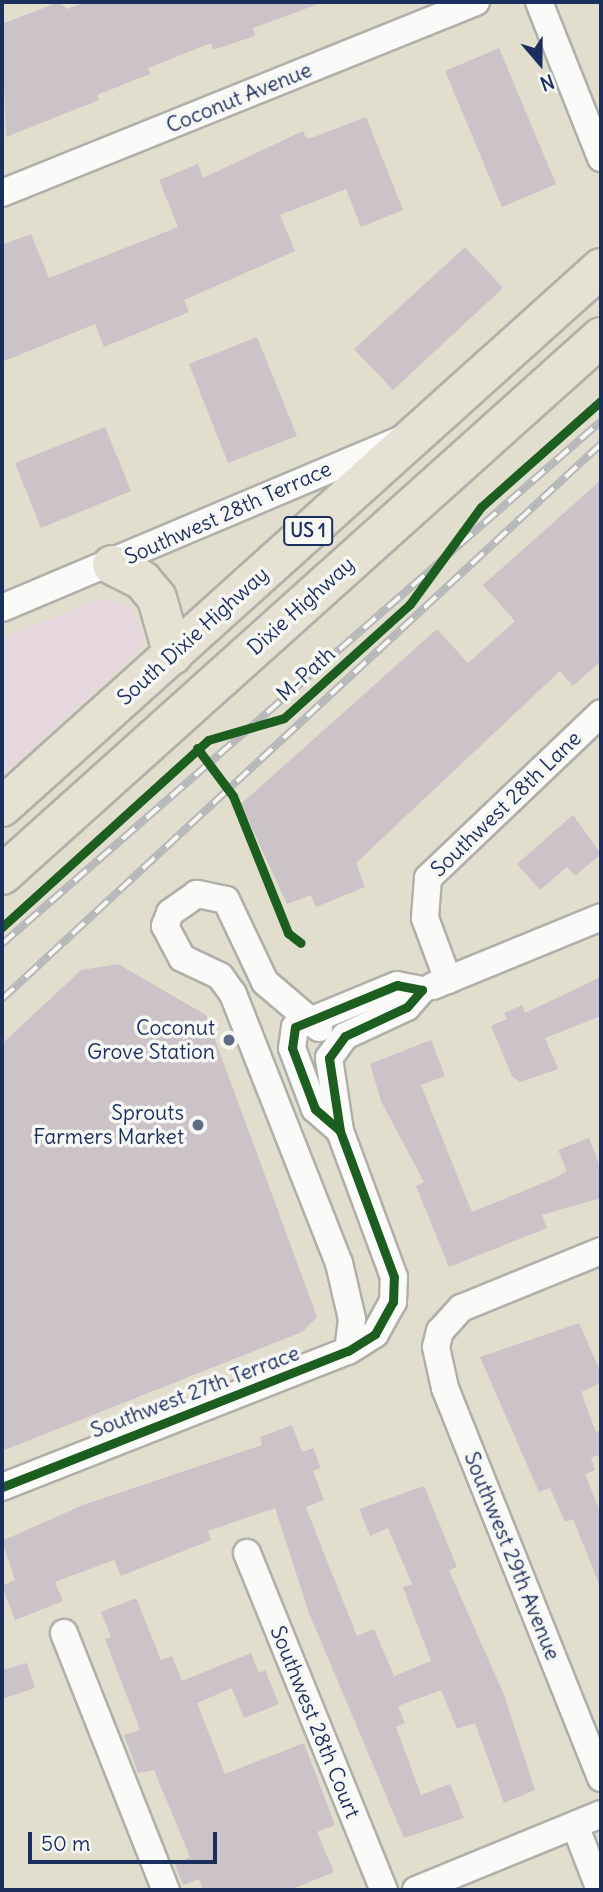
<!DOCTYPE html>
<html>
<head>
<meta charset="utf-8">
<style>
  body { margin:0 }
  #map { position:relative; width:603px; height:1892px; overflow:hidden; background:#e1decd; font-family:Delius,sans-serif }
  div>[style] { position:absolute }
  [style*='--x'] { left:calc(var(--x)*1px); top:calc(var(--y)*1px); width:calc(var(--w)*1px); rotate:calc(var(--a)*1deg) }
  .built>* { inset:0; background:#e6d7df }
  .building>* { inset:0; background:#cbc3c8 }
  .roads { filter:drop-shadow(2px 0 #b0b0aa) drop-shadow(-2px 0 #b0b0aa) drop-shadow(0 2px #b0b0aa) drop-shadow(0 -2px #b0b0aa) }
  .minor>* { height:26px; margin:-13px; padding:0 13px; transform-origin:13px; border-radius:13px; background:#fafaf8 }
  .trunk>* { height:38px; margin:-19px; padding:0 19px; transform-origin:19px; border-radius:19px; background:#e5e1d3 }
  .rail>* { height:8px; margin-top:-4px; transform-origin:0; background:repeating-linear-gradient(90deg,#f6f6f2 0 16px,#b5b7b9 0 32px); box-sizing:border-box; border-block:2px solid #b5b7b9 }
  .cycleway>* { height:9px; margin:-4.5px; padding:0 4.5px; transform-origin:4.5px; border-radius:4.5px; background:#1b5e20 }
  .dots>* { width:19px; height:19px; translate:-50% -50%; box-sizing:border-box; border:4px solid #f6f6f2; border-radius:50% }
  span { translate:-50% -50%; white-space:nowrap; text-align:center; line-height:1.15; -webkit-text-stroke:7px #f6f6f2; paint-order:stroke }
  .shield-label span { padding:2px 5px; background:#f6f6f2; border:2px solid; border-radius:5px; -webkit-text-stroke-width:0 }
  .shield-label { font-size:19px; color:#1b2f5e; font-weight:700 }
  .street-label { font-size:21px; color:#1b2f5e }
  .poi-label { font-size:21px; color:#1b2f5e }
  .right { translate:-100% -50%; text-align:right }
  .frame { position:absolute; inset:0; border:4px solid #1b2f5e; pointer-events:none }
  .north { position:absolute; left:505px; top:28px; width:70px; height:70px; -webkit-text-stroke:5px #f6f6f2; paint-order:stroke; rotate:160deg; font-size:19px; font-weight:700; line-height:28px; text-align:center; color:#1b2f5e }
  .north::after { content:''; display:block; margin:auto; width:24px; height:32px; background:#1b2f5e; clip-path:polygon(50% 0,100% 100%,50% 72%,0 100%) }
  .scale { position:absolute; left:28px; top:1832px; width:189px; height:32px; box-sizing:border-box; border:4px solid #1b2f5e; border-top:0; padding-left:9px; font-size:21px; line-height:24px; white-space:nowrap; color:#1b2f5e; -webkit-text-stroke:5px #f6f6f2; paint-order:stroke }
</style>
</head>
<body>
<div id="map">
  <div class="built">
    <div style="clip-path:polygon(103px 598px,131px 607px,144px 634px,141px 649px,2px 776px,2px 638px)"></div>
  </div>
  <div class="building">
    <div style="clip-path:polygon(59px 2px,67px 9px,86px 2px,318px 4px,253px 28px,255px 36px,213px 50px,211px 43px,148px 68px,150px 74px,97px 95px,99px 100px,6px 137px,2px 24px)"></div>
    <div style="clip-path:polygon(499px 48px,556px 184px,502px 207px,445px 71px)"></div>
    <div style="clip-path:polygon(366px 117px,403px 210px,361px 227px,346px 189px,280px 215px,295px 251px,184px 300px,189px 312px,104px 347px,95px 324px,2px 362px,2px 245px,31px 234px,49px 278px,178px 227px,159px 180px,198px 164px,203px 178px,303px 131px,306px 138px,314px 137px)"></div>
    <div style="clip-path:polygon(465px 247px,503px 288px,393px 390px,354px 349px)"></div>
    <div style="clip-path:polygon(257px 337px,297px 436px,228px 463px,189px 364px)"></div>
    <div style="clip-path:polygon(105px 427px,131px 491px,41px 528px,15px 463px)"></div>
    <div style="clip-path:polygon(601px 480px,601px 661px,573px 686px,560px 671px,356px 863px,365px 887px,316px 907px,311px 895px,287px 904px,241px 804px,437px 629px,468px 663px,515px 621px,483px 585px)"></div>
    <div style="clip-path:polygon(573px 815px,601px 854px,575px 876px,567px 867px,540px 890px,517px 864px)"></div>
    <div style="clip-path:polygon(118px 964px,206px 1015px,317px 1317px,302px 1332px,2px 1451px,2px 1044px,81px 970px)"></div>
    <div style="clip-path:polygon(601px 977px,601px 1016px,545px 1038px,558px 1069px,520px 1082px,512px 1076px,491px 1026px,507px 1019px,504px 1013px,522px 1005px,525px 1013px)"></div>
    <div style="clip-path:polygon(431px 1040px,445px 1076px,421px 1085px,472px 1212px,555px 1178px,567px 1171px,558px 1150px,589px 1138px,601px 1169px,601px 1198px,542px 1215px,547px 1228px,449px 1267px,416px 1186px,424px 1182px,381px 1101px,370px 1064px)"></div>
    <div style="clip-path:polygon(579px 1323px,601px 1373px,601px 1383px,581px 1392px,596px 1432px,601px 1430px,601px 1454px,591px 1458px,595px 1470px,585px 1474px,601px 1514px,600px 1586px,573px 1519px,565px 1522px,550px 1488px,539px 1492px,480px 1357px)"></div>
    <div style="clip-path:polygon(292px 1425px,302px 1452px,313px 1448px,321px 1468px,313px 1471px,324px 1500px,306px 1507px,326px 1559px,357px 1636px,374px 1629px,394px 1676px,431px 1661px,403px 1587px,412px 1584px,388px 1528px,370px 1536px,359px 1509px,424px 1486px,457px 1567px,449px 1570px,504px 1695px,535px 1790px,504px 1803px,475px 1723px,457px 1729px,441px 1690px,398px 1706px,405px 1723px,396px 1727px,421px 1795px,450px 1784px,464px 1818px,404px 1838px,309px 1613px,275px 1508px,208px 1531px,211px 1540px,121px 1576px,114px 1560px,55px 1582px,63px 1601px,15px 1620px,2px 1586px,15px 1580px,2px 1541px,83px 1505px,262px 1445px,260px 1437px)"></div>
    <div style="clip-path:polygon(136px 1598px,161px 1660px,172px 1656px,182px 1681px,251px 1653px,259px 1673px,265px 1670px,279px 1704px,244px 1718px,232px 1688px,197px 1703px,225px 1774px,304px 1743px,335px 1825px,317px 1832px,334px 1872px,290px 1890px,203px 1890px,199px 1879px,183px 1885px,175px 1864px,190px 1857px,154px 1770px,138px 1773px,124px 1735px,140px 1730px,105px 1639px,111px 1637px,101px 1612px)"></div>
    <div style="clip-path:polygon(27px 1663px,35px 1688px,2px 1699px,2px 1670px)"></div>
  </div>
  <div class="roads">
    <div class="minor">
      <div style="--x:539;--y:2;--w:168;--a:68.3"></div>
      <div style="--x:2;--y:193;--w:511;--a:-21.95"></div>
      <div style="--x:2;--y:608;--w:435;--a:-22.9"></div>
      <div style="--x:448;--y:980;--w:66;--a:-110.4"></div>
      <div style="--x:425;--y:918;--w:40;--a:-85.7"></div>
      <div style="--x:428;--y:878;--w:239;--a:-43.6"></div>
      <div style="--x:433;--y:986;--w:182;--a:-22.3"></div>
      <div style="--x:319;--y:1028;--w:71;--a:-139.6"></div>
      <div style="--x:265;--y:982;--w:91;--a:-115.4"></div>
      <div style="--x:226;--y:900;--w:30;--a:-168"></div>
      <div style="--x:197;--y:894;--w:33;--a:145"></div>
      <div style="--x:170;--y:913;--w:14;--a:111"></div>
      <div style="--x:165;--y:926;--w:36;--a:62"></div>
      <div style="--x:182;--y:958;--w:42;--a:25.3"></div>
      <div style="--x:220;--y:976;--w:22;--a:54"></div>
      <div style="--x:233;--y:994;--w:289;--a:68.5"></div>
      <div style="--x:339;--y:1263;--w:57;--a:76.9"></div>
      <div style="--x:352;--y:1319;--w:32;--a:97"></div>
      <div style="--x:601;--y:1251;--w:151;--a:157.8"></div>
      <div style="--x:461;--y:1308;--w:31;--a:132"></div>
      <div style="--x:440;--y:1331;--w:16;--a:104"></div>
      <div style="--x:436;--y:1347;--w:42;--a:77.6"></div>
      <div style="--x:445;--y:1388;--w:420;--a:68.2"></div>
      <div style="--x:2;--y:1487;--w:372;--a:-21.5"></div>
      <div style="--x:348;--y:1351;--w:32;--a:-32"></div>
      <div style="--x:375;--y:1334;--w:37;--a:-61"></div>
      <div style="--x:393;--y:1302;--w:25;--a:-88"></div>
      <div style="--x:394;--y:1277;--w:156;--a:-110.3"></div>
      <div style="--x:340;--y:1131;--w:74;--a:-98.6"></div>
      <div style="--x:329;--y:1058;--w:27;--a:-54"></div>
      <div style="--x:345;--y:1036;--w:68;--a:-25.1"></div>
      <div style="--x:407;--y:1007;--w:23;--a:-49"></div>
      <div style="--x:422;--y:990;--w:25;--a:-169"></div>
      <div style="--x:397;--y:985;--w:110;--a:157.6"></div>
      <div style="--x:295;--y:1027;--w:21;--a:98"></div>
      <div style="--x:292;--y:1048;--w:65;--a:69.3"></div>
      <div style="--x:315;--y:1109;--w:33;--a:41"></div>
      <div style="--x:247;--y:1553;--w:364;--a:67.9"></div>
      <div style="--x:64;--y:1633;--w:277;--a:68.4"></div>
      <div style="--x:575;--y:1825;--w:70;--a:69"></div>
      <div style="--x:416;--y:1890;--w:200;--a:-22.3"></div>
    </div>
    <div class="trunk">
      <div style="--x:112;--y:565;--w:34;--a:27"></div>
      <div style="--x:142;--y:580;--w:23;--a:50"></div>
      <div style="--x:157;--y:598;--w:59;--a:74.3"></div>
      <div style="--x:2;--y:807;--w:806;--a:-41.98"></div>
      <div style="--x:2;--y:875;--w:805;--a:-41.93"></div>
    </div>
  </div>
  <div class="rail">
    <div style="--x:2;--y:944;--w:795;--a:-41.12"></div>
    <div style="--x:2;--y:999;--w:817;--a:-42.82"></div>
  </div>
  <div class="cycleway">
    <div style="--x:197;--y:748;--w:60;--a:53.1"></div>
    <div style="--x:233;--y:796;--w:148;--a:68.1"></div>
    <div style="--x:288;--y:933;--w:16;--a:38"></div>
    <div style="--x:2;--y:927;--w:278;--a:-42.2"></div>
    <div style="--x:208;--y:740;--w:79;--a:-16.1"></div>
    <div style="--x:284;--y:718;--w:170;--a:-42.1"></div>
    <div style="--x:410;--y:604;--w:120;--a:-53.8"></div>
    <div style="--x:481;--y:507;--w:160;--a:-41.5"></div>
    <div style="--x:2;--y:1487;--w:372;--a:-21.5"></div>
    <div style="--x:348;--y:1351;--w:32;--a:-32"></div>
    <div style="--x:375;--y:1334;--w:37;--a:-61"></div>
    <div style="--x:393;--y:1302;--w:25;--a:-88"></div>
    <div style="--x:394;--y:1277;--w:156;--a:-110.3"></div>
    <div style="--x:340;--y:1131;--w:74;--a:-98.6"></div>
    <div style="--x:329;--y:1058;--w:27;--a:-54"></div>
    <div style="--x:345;--y:1036;--w:68;--a:-25.1"></div>
    <div style="--x:407;--y:1007;--w:23;--a:-49"></div>
    <div style="--x:422;--y:990;--w:25;--a:-169"></div>
    <div style="--x:397;--y:985;--w:110;--a:157.6"></div>
    <div style="--x:295;--y:1027;--w:21;--a:98"></div>
    <div style="--x:292;--y:1048;--w:65;--a:69.3"></div>
    <div style="--x:315;--y:1109;--w:33;--a:41"></div>
  </div>
  <div class="dots">
    <div style="left:229px;top:1040px;background:#606c85"></div>
    <div style="left:198px;top:1125px;background:#606c85"></div>
  </div>
  <div class="shield-label">
    <span style="left:308px;top:531px">US 1</span>
  </div>
  <div class="street-label">
    <span style="left:239px;top:98px;rotate:-22deg">Coconut Avenue</span>
    <span style="left:228px;top:513px;rotate:-24deg">Southwest 28th Terrace</span>
    <span style="left:301px;top:606px;rotate:-42deg">Dixie Highway</span>
    <span style="left:193px;top:636px;rotate:-42deg">South Dixie Highway</span>
    <span style="left:306px;top:674px;rotate:-42deg">M-Path</span>
    <span style="left:506px;top:804px;rotate:-44deg">Southwest 28th Lane</span>
    <span style="left:195px;top:1392px;rotate:-21deg">Southwest 27th Terrace</span>
    <span style="left:512px;top:1556px;rotate:68deg">Southwest 29th Avenue</span>
    <span style="left:315px;top:1722px;rotate:68deg">Southwest 28th Court</span>
  </div>
  <div class="poi-label">
    <span class="right" style="left:215px;top:1040px">Coconut<br>Grove Station</span>
    <span class="right" style="left:184px;top:1125px">Sprouts<br>Farmers Market</span>
  </div>
  <div class="frame"></div>
  <div class="north">N</div>
  <div class="scale">50 m</div>
</div>
</body>
</html>
